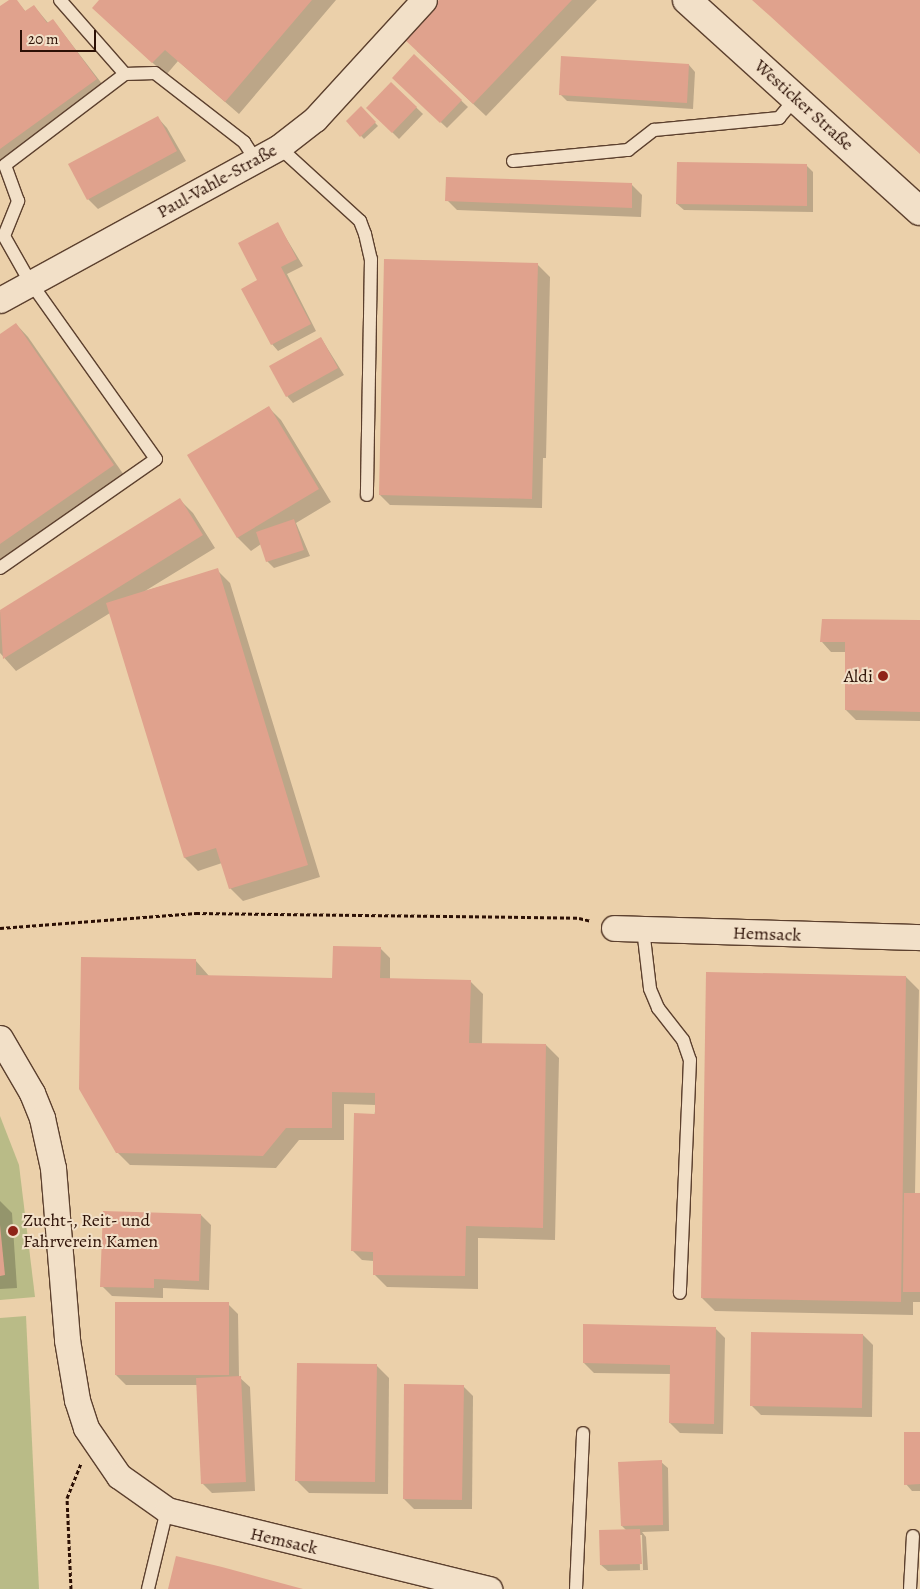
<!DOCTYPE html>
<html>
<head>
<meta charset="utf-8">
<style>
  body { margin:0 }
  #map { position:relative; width:920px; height:1589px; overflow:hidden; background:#ebd0aa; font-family:Alegreya,serif }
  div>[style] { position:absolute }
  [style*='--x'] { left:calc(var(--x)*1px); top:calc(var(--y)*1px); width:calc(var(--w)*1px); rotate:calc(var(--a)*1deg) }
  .green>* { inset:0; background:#b9bb87 }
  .shadow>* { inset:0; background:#0003 }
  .building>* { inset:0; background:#e0a28d }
  .path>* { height:3px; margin-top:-1.5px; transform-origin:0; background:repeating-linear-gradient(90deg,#2c1005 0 4px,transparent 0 6.5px) }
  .roads { filter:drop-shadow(1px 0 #5c402e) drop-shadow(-1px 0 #5c402e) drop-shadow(0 1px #5c402e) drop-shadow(0 -1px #5c402e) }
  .lane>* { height:12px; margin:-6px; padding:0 6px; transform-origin:6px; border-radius:6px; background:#f2e0c8 }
  .street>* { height:25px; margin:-12.5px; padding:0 12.5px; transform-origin:12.5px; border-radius:12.5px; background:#f2e0c8 }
  .secondary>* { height:28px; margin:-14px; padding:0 14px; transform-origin:14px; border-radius:14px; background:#f2e0c8 }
  .dots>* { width:14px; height:14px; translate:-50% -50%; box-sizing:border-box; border:2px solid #f2e0c8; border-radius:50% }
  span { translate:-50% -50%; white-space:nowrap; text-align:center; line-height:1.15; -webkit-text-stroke:4px #f2e0c8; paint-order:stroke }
  .street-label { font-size:18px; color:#2c1005 }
  .poi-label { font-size:18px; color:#2c1005 }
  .right { translate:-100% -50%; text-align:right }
  .left { translate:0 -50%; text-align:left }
  .scale { position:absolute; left:20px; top:30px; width:76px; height:22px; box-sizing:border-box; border:2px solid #2c1005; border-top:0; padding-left:6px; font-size:15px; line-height:18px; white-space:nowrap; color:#2c1005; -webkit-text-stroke:4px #f2e0c8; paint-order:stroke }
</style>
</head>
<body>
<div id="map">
  <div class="green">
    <div style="clip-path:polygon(0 1116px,19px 1165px,35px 1297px,0 1300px)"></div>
    <div style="clip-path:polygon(26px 1316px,39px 1589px,0 1589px,0 1318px)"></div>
  </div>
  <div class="shadow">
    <div style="clip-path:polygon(11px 0,16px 0,26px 12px,34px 6px,49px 24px,53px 20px,106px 89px,0 172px,0 8px)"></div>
    <div style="clip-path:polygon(101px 0,336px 0,239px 114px,178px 61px,166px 75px,107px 21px)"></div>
    <div style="clip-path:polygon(441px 0,597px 0,486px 116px,417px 51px)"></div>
    <div style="clip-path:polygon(414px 56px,468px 107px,447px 128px,394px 78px)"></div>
    <div style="clip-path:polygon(689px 65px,695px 72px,693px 109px,567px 101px,560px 94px)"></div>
    <div style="clip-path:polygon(392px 84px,423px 114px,399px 139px,368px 108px)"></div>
    <div style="clip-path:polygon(361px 108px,378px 126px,364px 139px,347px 121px)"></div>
    <div style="clip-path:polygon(158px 118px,167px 128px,186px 161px,98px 209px,88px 199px)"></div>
    <div style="clip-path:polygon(807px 166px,813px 172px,813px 212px,684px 210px,677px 204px)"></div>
    <div style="clip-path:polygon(632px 185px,642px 195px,641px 217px,457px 210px,447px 200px)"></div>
    <div style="clip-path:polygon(277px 223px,303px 266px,287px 274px,316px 331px,278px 351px,272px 344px,259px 281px)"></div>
    <div style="clip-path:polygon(537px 264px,550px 277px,546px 458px,543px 458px,542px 508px,390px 505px,380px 495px)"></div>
    <div style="clip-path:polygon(16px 324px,28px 337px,126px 478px,0 565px,0 335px)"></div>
    <div style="clip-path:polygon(321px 338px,344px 375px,293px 403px,287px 396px)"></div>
    <div style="clip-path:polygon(268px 407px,281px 420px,331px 502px,296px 523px,310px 556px,274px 568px,267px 561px,261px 544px,251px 551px,238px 538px,189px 456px)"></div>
    <div style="clip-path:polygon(180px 500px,193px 513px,215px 548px,145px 591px,217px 570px,230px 583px,320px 877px,243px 901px,230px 888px,222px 863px,198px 871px,185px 858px,110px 613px,16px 671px,0 653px,0 612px)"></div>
    <div style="clip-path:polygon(920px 622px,920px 721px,856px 720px,846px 710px,847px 652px,831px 652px,822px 642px)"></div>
    <div style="clip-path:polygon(380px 948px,390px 958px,390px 979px,470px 981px,483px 994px,482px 1044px,546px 1045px,559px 1058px,555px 1240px,478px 1238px,478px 1289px,387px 1287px,374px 1274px,374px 1261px,362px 1260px,353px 1251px,376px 1105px,344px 1104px,344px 1140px,299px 1140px,276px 1168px,130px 1165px,117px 1152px,196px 961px,209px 976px,331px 979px)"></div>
    <div style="clip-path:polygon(906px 977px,919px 990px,915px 1194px,920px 1194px,920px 1302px,913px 1302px,913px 1315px,715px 1311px,702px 1298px)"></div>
    <div style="clip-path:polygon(0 1201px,12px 1213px,17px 1288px,0 1289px)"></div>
    <div style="clip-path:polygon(201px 1215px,211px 1225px,209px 1290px,163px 1288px,163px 1298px,112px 1296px,102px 1286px)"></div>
    <div style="clip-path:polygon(228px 1304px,238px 1314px,239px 1377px,250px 1387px,255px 1491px,212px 1493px,202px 1483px,197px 1385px,126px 1385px,116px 1375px)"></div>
    <div style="clip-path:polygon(715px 1328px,725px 1338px,723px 1434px,680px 1433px,670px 1423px,671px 1374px,594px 1373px,584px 1363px)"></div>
    <div style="clip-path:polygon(863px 1335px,873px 1345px,872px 1417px,761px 1415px,751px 1405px)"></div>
    <div style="clip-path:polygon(376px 1365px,389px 1378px,388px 1494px,309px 1493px,296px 1480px)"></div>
    <div style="clip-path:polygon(463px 1386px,473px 1396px,472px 1509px,414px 1509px,404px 1499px)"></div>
    <div style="clip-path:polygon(920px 1433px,920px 1491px,912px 1491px,906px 1484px)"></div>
    <div style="clip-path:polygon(evenodd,661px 1462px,668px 1468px,669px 1531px,642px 1532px,646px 1537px,648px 1570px,608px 1571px,601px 1565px,626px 1530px,622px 1526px,661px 1462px,639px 1535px,642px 1535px,643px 1570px,640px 1570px,639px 1535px)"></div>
  </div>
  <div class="building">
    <div style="clip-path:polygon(9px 0,17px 0,25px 11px,34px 5px,47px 23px,53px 19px,97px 79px,0 149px,0 6px)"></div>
    <div style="clip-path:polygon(99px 0,312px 0,225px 102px,165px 50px,152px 63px,92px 8px)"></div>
    <div style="clip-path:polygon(439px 0,572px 0,473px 104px,403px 38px)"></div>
    <div style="clip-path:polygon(752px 0,920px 0,920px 154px,770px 16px)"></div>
    <div style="clip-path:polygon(414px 54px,462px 100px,440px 123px,392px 78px)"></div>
    <div style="clip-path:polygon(561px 56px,689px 64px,687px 103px,559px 95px)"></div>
    <div style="clip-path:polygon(391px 82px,417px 107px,392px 133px,366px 108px)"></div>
    <div style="clip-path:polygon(361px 106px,376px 122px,360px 137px,346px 121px)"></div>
    <div style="clip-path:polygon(158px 116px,177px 151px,87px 200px,68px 164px)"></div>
    <div style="clip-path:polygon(677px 162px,807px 164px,807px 206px,676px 204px)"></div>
    <div style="clip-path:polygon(446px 177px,632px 183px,632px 208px,445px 201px)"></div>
    <div style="clip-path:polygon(278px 222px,297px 259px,281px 267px,311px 324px,271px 345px,241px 289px,257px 280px,238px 243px)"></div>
    <div style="clip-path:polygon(384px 259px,538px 263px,532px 499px,379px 495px)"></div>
    <div style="clip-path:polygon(16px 323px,114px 465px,0 544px,0 334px)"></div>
    <div style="clip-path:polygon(321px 337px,338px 368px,286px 397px,269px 366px)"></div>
    <div style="clip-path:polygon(269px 406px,319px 489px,237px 538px,187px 455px)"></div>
    <div style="clip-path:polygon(180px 498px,203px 535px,3px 659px,0 610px)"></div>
    <div style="clip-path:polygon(294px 519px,304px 550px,266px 562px,256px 532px)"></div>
    <div style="clip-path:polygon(218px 568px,308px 865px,229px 889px,216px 848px,184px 858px,106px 603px)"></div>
    <div style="clip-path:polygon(822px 619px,920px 620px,920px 712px,845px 710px,845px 642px,820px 642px)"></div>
    <div style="clip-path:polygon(333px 946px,381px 947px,380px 978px,471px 980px,469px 1043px,546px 1044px,543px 1228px,466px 1226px,465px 1276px,373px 1275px,373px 1252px,351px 1251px,354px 1113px,375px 1114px,375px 1093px,332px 1092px,332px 1128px,286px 1128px,263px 1156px,116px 1153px,79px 1089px,81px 957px,196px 959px,196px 975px,332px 978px)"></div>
    <div style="clip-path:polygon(706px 972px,906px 976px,901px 1302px,701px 1298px)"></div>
    <div style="clip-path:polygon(904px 1193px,920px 1193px,920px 1292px,903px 1292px)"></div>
    <div style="clip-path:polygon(103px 1211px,201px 1214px,199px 1281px,154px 1279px,154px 1288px,100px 1287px)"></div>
    <div style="clip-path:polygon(0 1225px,5px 1275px,0 1276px)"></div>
    <div style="clip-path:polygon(115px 1302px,229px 1302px,229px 1375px,115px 1375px)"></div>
    <div style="clip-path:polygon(583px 1324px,716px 1327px,714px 1424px,669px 1423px,670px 1365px,583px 1363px)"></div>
    <div style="clip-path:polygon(751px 1332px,863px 1334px,862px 1408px,750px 1406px)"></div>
    <div style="clip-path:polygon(297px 1363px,377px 1364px,375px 1482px,295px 1481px)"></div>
    <div style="clip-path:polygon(241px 1376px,246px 1482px,201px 1484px,196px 1378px)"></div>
    <div style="clip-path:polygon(404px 1384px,464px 1385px,462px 1500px,403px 1499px)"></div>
    <div style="clip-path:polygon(904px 1432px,920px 1432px,920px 1484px,904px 1485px)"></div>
    <div style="clip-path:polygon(662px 1460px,663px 1525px,621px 1526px,618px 1462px)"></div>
    <div style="clip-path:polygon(640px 1529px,642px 1564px,600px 1565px,599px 1530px)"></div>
    <div style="clip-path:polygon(176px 1556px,222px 1567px,303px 1589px,168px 1589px)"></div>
  </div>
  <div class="path">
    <div style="--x:0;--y:928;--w:197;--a:-4.4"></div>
    <div style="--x:196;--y:913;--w:383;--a:0.7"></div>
    <div style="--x:579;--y:918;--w:12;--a:14"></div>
    <div style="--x:71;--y:1589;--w:91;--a:-92.5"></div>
    <div style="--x:67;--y:1498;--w:37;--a:-68"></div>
  </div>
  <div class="roads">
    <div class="lane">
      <div style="--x:60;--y:0;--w:98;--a:48.7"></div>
      <div style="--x:125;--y:74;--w:30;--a:-2"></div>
      <div style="--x:155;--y:73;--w:113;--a:37.8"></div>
      <div style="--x:244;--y:142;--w:24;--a:57"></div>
      <div style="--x:279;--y:147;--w:110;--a:42.4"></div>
      <div style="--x:360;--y:221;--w:14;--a:69"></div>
      <div style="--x:365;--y:234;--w:26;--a:77"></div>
      <div style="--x:371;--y:259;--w:236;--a:91"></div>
      <div style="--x:513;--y:161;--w:116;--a:-5.5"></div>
      <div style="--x:628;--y:150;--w:33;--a:-38"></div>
      <div style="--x:654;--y:130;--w:126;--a:-5.5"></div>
      <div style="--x:779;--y:118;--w:26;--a:-50"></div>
      <div style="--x:0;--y:568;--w:190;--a:-34.9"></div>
      <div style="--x:156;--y:459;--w:217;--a:-125.4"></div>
      <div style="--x:30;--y:282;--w:53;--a:-119.5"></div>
      <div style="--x:4;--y:236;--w:38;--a:-68"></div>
      <div style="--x:18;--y:201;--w:38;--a:-110"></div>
      <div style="--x:5;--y:165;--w:151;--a:-37.2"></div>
      <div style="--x:643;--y:929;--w:60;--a:83.3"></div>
      <div style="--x:650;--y:989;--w:21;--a:67"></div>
      <div style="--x:658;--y:1008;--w:41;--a:52"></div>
      <div style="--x:683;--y:1040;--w:21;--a:71"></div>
      <div style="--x:690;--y:1060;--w:233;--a:92.5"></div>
      <div style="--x:148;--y:1589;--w:81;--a:-76.5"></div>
      <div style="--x:576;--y:1589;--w:156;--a:-87.4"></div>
      <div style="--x:910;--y:1589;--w:53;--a:-86.8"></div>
    </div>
    <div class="street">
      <div style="--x:0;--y:300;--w:318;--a:-28.7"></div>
      <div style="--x:279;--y:147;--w:46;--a:-37.9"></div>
      <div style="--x:315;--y:119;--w:161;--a:-47.5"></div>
      <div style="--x:614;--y:928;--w:306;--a:1.7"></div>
      <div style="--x:0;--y:1038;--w:64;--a:59.8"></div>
      <div style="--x:32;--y:1093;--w:27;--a:68"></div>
      <div style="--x:42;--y:1118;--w:51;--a:77.6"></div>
      <div style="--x:53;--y:1168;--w:173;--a:85.3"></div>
      <div style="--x:67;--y:1340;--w:61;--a:80.5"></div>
      <div style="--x:77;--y:1400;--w:29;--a:72"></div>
      <div style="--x:86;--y:1428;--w:58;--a:55.5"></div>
      <div style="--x:119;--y:1476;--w:59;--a:35.3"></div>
      <div style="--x:167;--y:1510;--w:332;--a:13.8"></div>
    </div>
    <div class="secondary">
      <div style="--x:687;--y:0;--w:314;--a:42.2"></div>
    </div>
  </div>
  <div class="dots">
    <div style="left:883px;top:676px;background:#8f2418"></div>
    <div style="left:13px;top:1231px;background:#8f2418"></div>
  </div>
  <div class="street-label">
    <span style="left:804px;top:105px;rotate:42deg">Westicker Straße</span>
    <span style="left:217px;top:181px;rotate:-29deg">Paul-Vahle-Straße</span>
    <span style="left:767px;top:934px;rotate:2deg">Hemsack</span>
    <span style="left:284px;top:1541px;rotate:13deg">Hemsack</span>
  </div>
  <div class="poi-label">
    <span class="right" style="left:873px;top:676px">Aldi</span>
    <span class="left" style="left:23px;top:1231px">Zucht-, Reit- und<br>Fahrverein Kamen</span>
  </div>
  <div class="scale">20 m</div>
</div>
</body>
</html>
